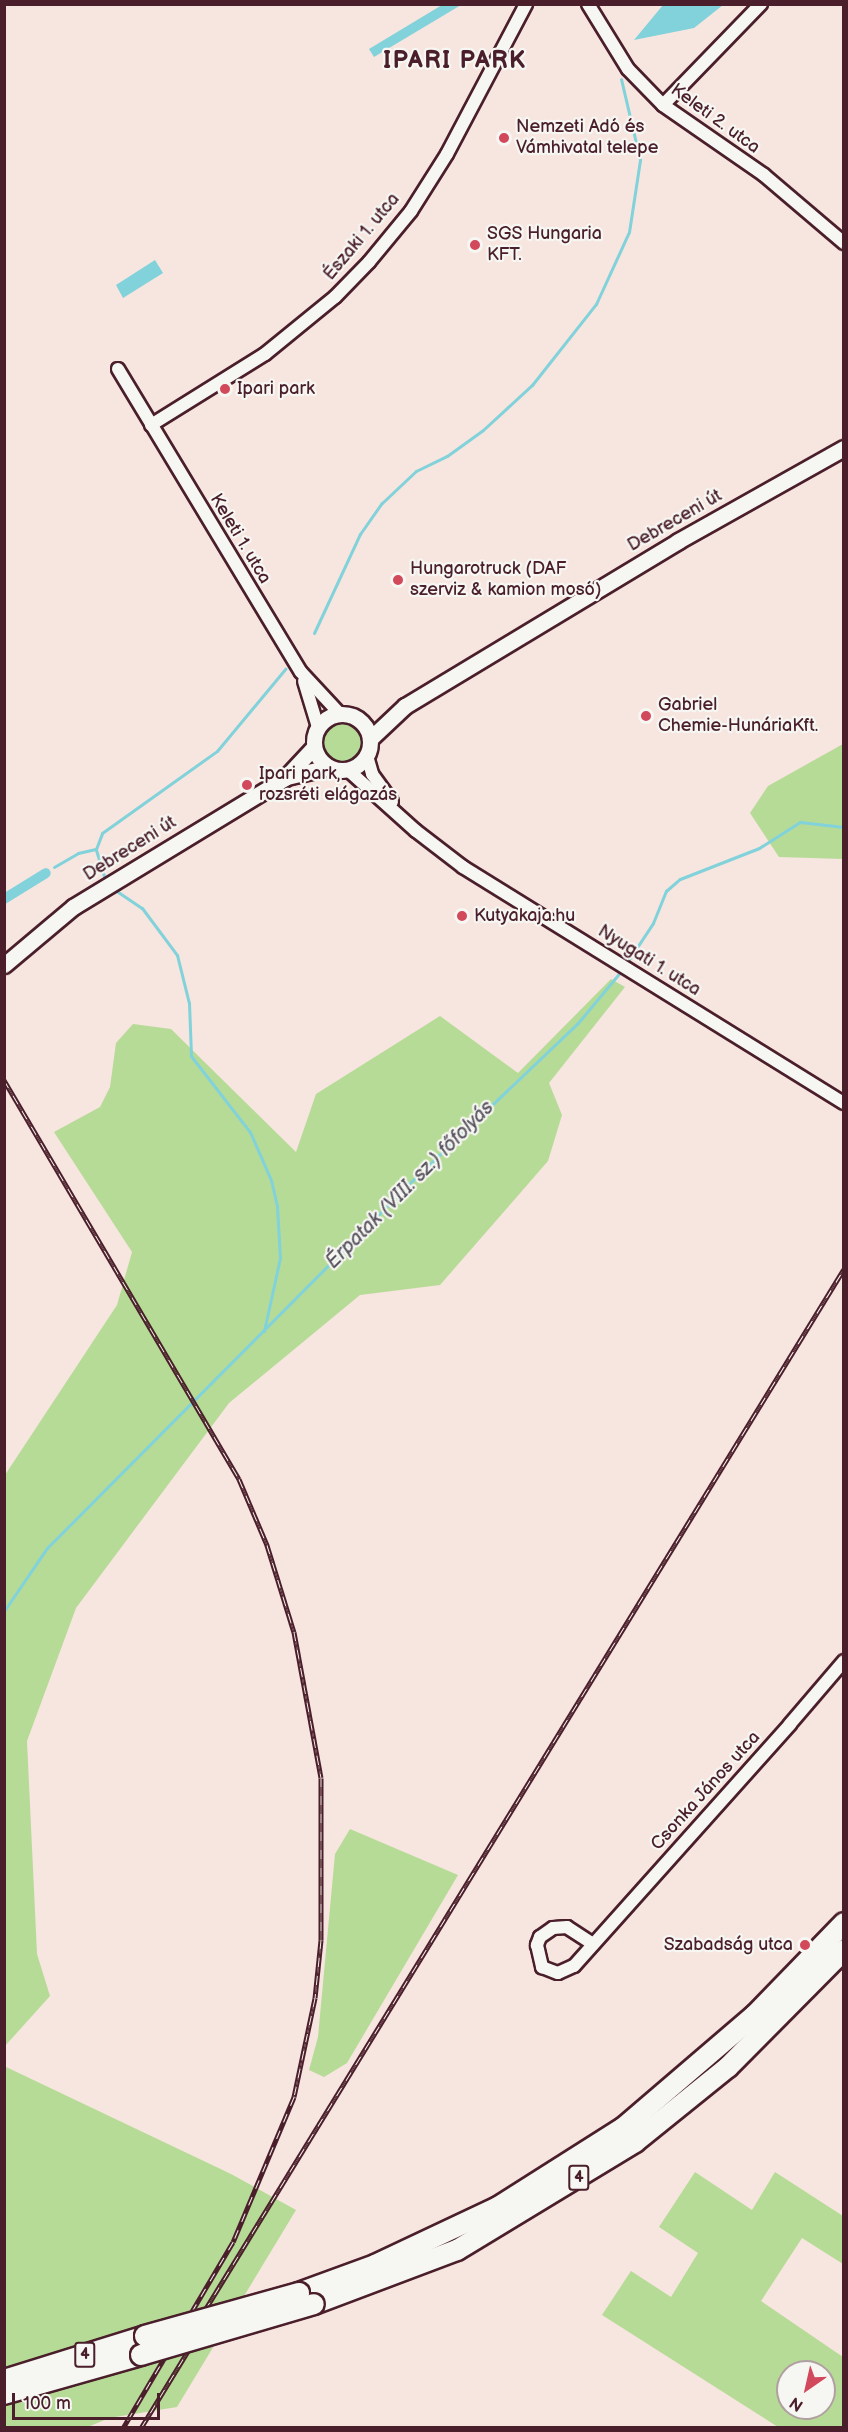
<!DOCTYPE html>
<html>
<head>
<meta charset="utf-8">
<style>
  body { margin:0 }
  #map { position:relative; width:848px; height:2432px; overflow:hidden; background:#f7e5df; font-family:"Balsamiq Sans",sans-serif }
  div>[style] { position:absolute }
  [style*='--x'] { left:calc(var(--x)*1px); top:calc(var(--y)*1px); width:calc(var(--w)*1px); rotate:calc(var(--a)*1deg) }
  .green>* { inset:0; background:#b6db96 }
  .round { border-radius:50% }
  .water>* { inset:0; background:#81d2da }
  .stream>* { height:3px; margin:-1.5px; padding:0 1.5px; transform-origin:1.5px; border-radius:1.5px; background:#81d2da }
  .canal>* { height:10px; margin:-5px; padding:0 5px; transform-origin:5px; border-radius:5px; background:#81d2da }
  .roads { filter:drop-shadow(2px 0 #4a1f2b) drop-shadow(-2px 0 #4a1f2b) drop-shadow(0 2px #4a1f2b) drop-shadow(0 -2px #4a1f2b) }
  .minor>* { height:12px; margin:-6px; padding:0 6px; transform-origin:6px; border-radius:6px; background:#f6f6f2 }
  .tertiary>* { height:15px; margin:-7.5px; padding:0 7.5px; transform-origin:7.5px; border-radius:7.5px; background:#f6f6f2 }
  .tertiary>.ring { margin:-7.5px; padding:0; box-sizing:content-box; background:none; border:15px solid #f6f6f2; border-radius:50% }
  .primary>* { height:20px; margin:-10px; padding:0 10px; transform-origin:10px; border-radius:10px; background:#f6f6f2 }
  .rail>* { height:5px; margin-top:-2.5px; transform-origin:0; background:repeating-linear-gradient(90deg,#f6f6f2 0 9px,#4a1f2b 0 18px); box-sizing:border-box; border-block:2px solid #4a1f2b }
  .bridges { filter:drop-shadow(2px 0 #4a1f2b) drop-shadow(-2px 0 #4a1f2b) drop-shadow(0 2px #4a1f2b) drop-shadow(0 -2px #4a1f2b) }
  .primary-bridge>* { height:20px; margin:-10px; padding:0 10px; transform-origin:10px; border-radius:10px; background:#f6f6f2 }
  .dots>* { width:16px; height:16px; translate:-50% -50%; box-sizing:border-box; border:3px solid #f6f6f2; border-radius:50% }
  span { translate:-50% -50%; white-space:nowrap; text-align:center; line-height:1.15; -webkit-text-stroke:4.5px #f6f6f2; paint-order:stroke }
  .shield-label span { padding:2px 4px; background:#f6f6f2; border:2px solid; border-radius:4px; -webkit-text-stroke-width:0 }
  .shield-label { font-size:16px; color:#4a1f2b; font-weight:700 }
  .street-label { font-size:18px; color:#4a1f2b }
  .poi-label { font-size:18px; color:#4a1f2b }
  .left { translate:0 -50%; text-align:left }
  .right { translate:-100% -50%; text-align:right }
  .water-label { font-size:20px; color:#5a5560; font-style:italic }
  .district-label { font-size:24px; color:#4a1f2b; font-weight:700; letter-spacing:1.5px }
  .frame { position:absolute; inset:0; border:6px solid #4a1f2b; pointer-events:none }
  .north { position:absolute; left:776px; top:2360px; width:60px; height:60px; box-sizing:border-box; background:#f6f6f2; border:2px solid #b1a0a2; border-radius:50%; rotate:214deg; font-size:16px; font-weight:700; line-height:24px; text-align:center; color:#4a1f2b }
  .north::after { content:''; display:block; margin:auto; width:21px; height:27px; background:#d1495b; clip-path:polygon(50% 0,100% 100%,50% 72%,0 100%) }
  .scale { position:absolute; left:12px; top:2393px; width:148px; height:27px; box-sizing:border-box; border:3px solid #4a1f2b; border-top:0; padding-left:8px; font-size:18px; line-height:21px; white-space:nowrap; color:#4a1f2b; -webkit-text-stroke:4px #f6f6f2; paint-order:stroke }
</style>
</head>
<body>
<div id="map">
  <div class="green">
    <div class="round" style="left:321px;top:720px;width:44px;height:44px"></div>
    <div style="clip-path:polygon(843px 744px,843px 859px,779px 857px,750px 813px,768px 786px)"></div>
    <div style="clip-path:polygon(611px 979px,625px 987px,549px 1083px,562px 1115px,548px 1161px,440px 1285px,360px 1295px,229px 1403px,76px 1608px,27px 1741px,37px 1954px,50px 1996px,5px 2046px,5px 1475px,117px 1305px,132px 1252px,54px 1132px,100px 1107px,110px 1087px,116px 1043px,133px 1024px,171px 1029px,296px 1152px,316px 1094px,440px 1016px,518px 1073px)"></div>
    <div style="clip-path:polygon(350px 1829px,458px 1875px,347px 2063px,324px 2077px,309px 2070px,318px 2037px,335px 1854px)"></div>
    <div style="clip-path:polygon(4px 2066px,231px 2174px,296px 2210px,177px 2407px,109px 2418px,88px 2427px,5px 2427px)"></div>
    <div style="clip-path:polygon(evenodd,695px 2172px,752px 2210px,775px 2172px,843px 2216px,843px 2264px,802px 2238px,761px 2301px,843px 2357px,843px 2427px,778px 2427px,602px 2315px,631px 2271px,671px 2297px,698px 2253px,659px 2227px,695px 2172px,788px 2372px,824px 2372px,824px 2408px,788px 2408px,788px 2372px)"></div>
  </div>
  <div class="water">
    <div style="clip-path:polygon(442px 5px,461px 5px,374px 57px,369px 49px)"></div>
    <div style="clip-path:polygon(663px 5px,663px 4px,723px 5px,694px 28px,634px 40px)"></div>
    <div style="clip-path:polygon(155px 260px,163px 273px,123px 298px,116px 285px)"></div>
  </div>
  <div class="stream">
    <div style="--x:314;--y:633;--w:109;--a:-65.1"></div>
    <div style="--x:360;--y:534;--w:38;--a:-55"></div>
    <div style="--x:382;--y:503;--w:47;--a:-43.3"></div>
    <div style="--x:416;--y:471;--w:34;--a:-26"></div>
    <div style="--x:447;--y:456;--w:44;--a:-35.8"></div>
    <div style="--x:483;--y:430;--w:67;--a:-42.6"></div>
    <div style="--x:532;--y:385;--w:103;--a:-51.7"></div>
    <div style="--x:596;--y:304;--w:79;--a:-65.4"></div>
    <div style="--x:629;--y:232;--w:73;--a:-81.3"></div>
    <div style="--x:640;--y:160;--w:83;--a:-103.2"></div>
    <div style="--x:54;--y:867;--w:28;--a:-30"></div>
    <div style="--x:78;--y:853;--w:18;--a:-13"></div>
    <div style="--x:104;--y:876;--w:28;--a:-107"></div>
    <div style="--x:96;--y:849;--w:17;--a:-69"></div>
    <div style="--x:102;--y:833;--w:141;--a:-35.5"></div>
    <div style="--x:217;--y:751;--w:107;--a:-50.3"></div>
    <div style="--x:118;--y:892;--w:29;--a:34"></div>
    <div style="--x:142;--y:908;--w:59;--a:53.3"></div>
    <div style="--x:177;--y:955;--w:49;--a:76"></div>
    <div style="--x:189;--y:1003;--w:53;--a:87.8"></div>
    <div style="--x:191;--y:1056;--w:96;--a:52.2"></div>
    <div style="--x:250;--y:1132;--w:52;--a:66.4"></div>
    <div style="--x:271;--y:1180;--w:28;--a:77"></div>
    <div style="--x:277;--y:1207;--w:51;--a:86.6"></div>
    <div style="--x:280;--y:1258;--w:75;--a:102.4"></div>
    <div style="--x:626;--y:964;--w:49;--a:-56.6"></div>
    <div style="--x:653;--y:923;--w:35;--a:-68"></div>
    <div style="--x:666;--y:891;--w:18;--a:-41"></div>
    <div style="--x:680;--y:879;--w:85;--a:-21.4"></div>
    <div style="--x:759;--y:848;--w:49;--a:-32.4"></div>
    <div style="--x:800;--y:822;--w:44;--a:6.5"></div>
    <div style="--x:4;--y:1611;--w:76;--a:-55.7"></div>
    <div style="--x:47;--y:1548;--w:520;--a:-45.16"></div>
    <div style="--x:414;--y:1179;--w:225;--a:-43.6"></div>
    <div style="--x:577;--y:1024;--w:70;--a:-50.2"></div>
  </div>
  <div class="canal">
    <div style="--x:4;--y:899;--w:49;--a:-31.8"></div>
  </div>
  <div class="roads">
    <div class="minor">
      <div style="--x:588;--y:4;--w:76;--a:58.4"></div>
      <div style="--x:628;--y:69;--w:50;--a:45.8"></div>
      <div style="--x:663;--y:105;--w:123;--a:34.7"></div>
      <div style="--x:764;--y:175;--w:105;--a:40.4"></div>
      <div style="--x:663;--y:105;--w:141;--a:-45.9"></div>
      <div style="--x:118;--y:369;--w:354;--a:58.9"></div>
      <div style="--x:301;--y:672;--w:57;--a:47.1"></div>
      <div style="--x:151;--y:425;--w:134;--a:-31.9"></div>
      <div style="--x:265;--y:354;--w:90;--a:-39.2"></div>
      <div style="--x:335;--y:297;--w:49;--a:-45.8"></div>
      <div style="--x:369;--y:262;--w:66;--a:-50.5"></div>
      <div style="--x:411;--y:211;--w:67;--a:-57.7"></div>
      <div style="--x:447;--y:154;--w:170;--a:-62.2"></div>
      <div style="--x:304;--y:681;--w:48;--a:73.1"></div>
      <div style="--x:367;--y:756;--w:19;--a:74"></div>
      <div style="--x:372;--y:774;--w:34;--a:54"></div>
      <div style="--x:348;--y:770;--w:91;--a:41.9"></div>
      <div style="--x:416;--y:831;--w:59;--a:37.5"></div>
      <div style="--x:463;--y:867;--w:448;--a:31.8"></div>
      <div style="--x:593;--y:1944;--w:31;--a:-147"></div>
      <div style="--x:567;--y:1927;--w:14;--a:176"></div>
      <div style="--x:553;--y:1928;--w:16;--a:145"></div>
      <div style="--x:540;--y:1937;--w:9;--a:111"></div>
      <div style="--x:537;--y:1945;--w:23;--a:77"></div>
      <div style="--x:542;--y:1967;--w:17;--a:21"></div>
      <div style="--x:558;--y:1973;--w:17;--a:-24"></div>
      <div style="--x:574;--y:1966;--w:324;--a:-48.2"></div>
      <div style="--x:790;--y:1724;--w:83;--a:-49.4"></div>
    </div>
    <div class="tertiary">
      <div class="ring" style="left:314px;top:714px;width:41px;height:41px"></div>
      <div style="--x:371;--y:738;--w:47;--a:-43.3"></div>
      <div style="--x:405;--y:706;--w:319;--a:-31.1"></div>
      <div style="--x:678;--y:541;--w:190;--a:-29.3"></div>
      <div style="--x:287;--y:777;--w:43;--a:-13.4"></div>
      <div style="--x:4;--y:965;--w:90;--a:-40"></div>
      <div style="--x:73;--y:907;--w:248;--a:-31.3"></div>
      <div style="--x:285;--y:778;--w:42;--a:-46.9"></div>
    </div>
    <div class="primary">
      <div style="--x:299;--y:2293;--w:81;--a:-20.2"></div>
      <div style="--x:375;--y:2265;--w:136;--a:-25.2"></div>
      <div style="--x:498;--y:2207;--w:148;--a:-32.3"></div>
      <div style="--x:623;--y:2128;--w:174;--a:-40.6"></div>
      <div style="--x:755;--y:2015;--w:128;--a:-45.9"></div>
      <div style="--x:314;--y:2304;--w:153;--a:-20.7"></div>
      <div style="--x:457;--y:2250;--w:208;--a:-31.2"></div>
      <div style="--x:635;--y:2142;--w:119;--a:-38.9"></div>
      <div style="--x:728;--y:2067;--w:165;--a:-45.2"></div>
      <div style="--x:4;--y:2380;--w:148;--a:-17.3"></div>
      <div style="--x:4;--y:2394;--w:142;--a:-15.9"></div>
    </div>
  </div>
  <div class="rail">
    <div style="--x:4;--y:1080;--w:463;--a:59.5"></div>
    <div style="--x:239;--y:1479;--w:72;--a:67"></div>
    <div style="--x:267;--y:1545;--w:91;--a:72.8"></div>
    <div style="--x:294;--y:1632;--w:148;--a:79.5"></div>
    <div style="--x:321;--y:1778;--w:162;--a:90"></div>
    <div style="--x:321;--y:1940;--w:58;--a:95.9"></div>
    <div style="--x:315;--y:1998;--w:101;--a:102"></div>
    <div style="--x:294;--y:2097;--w:157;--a:112.8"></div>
    <div style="--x:233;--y:2242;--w:216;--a:120.6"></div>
    <div style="--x:205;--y:2310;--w:1221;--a:-58.46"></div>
    <div style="--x:141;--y:2428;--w:144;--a:-58.6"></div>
  </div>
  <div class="bridges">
    <div class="primary-bridge">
      <div style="--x:145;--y:2336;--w:160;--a:-15.6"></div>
      <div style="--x:141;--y:2355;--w:180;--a:-16.4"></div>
    </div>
  </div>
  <div class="dots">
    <div style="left:504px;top:138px;background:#d1495b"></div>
    <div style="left:475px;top:245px;background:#d1495b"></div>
    <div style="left:225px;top:389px;background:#d1495b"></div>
    <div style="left:398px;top:580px;background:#d1495b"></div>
    <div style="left:646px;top:716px;background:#d1495b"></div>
    <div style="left:247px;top:785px;background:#d1495b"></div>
    <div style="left:462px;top:916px;background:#d1495b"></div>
    <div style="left:805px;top:1945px;background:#d1495b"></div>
  </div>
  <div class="shield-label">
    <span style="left:579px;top:2178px">4</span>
    <span style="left:85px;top:2355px">4</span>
  </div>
  <div class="street-label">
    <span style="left:715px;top:119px;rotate:36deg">Keleti 2. utca</span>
    <span style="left:362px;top:237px;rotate:-50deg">Északi 1. utca</span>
    <span style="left:675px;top:521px;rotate:-30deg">Debreceni út</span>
    <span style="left:240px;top:539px;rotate:59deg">Keleti 1. utca</span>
    <span style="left:130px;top:849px;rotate:-32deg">Debreceni út</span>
    <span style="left:649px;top:961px;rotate:32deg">Nyugati 1. utca</span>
    <span style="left:706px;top:1791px;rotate:-48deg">Csonka János utca</span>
  </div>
  <div class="poi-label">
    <span class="left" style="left:516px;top:138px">Nemzeti Adó és<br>Vámhivatal telepe</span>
    <span class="left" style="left:487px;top:245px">SGS Hungaria<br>KFT.</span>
    <span class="left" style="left:237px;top:389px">Ipari park</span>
    <span class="left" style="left:410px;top:580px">Hungarotruck (DAF<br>szerviz &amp; kamion mosó)</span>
    <span class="left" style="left:658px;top:716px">Gabriel<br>Chemie-HunáriaKft.</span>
    <span class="left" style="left:259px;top:785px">Ipari park,<br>rozsréti elágazás</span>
    <span class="left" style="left:474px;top:916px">Kutyakaja.hu</span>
    <span class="right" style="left:793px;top:1945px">Szabadság utca</span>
  </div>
  <div class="water-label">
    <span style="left:410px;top:1185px;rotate:-45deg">Érpatak (VIII. sz.) főfolyás</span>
  </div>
  <div class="district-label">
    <span style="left:455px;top:61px">IPARI PARK</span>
  </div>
  <div class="frame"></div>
  <div class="north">N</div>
  <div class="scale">100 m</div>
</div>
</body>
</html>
